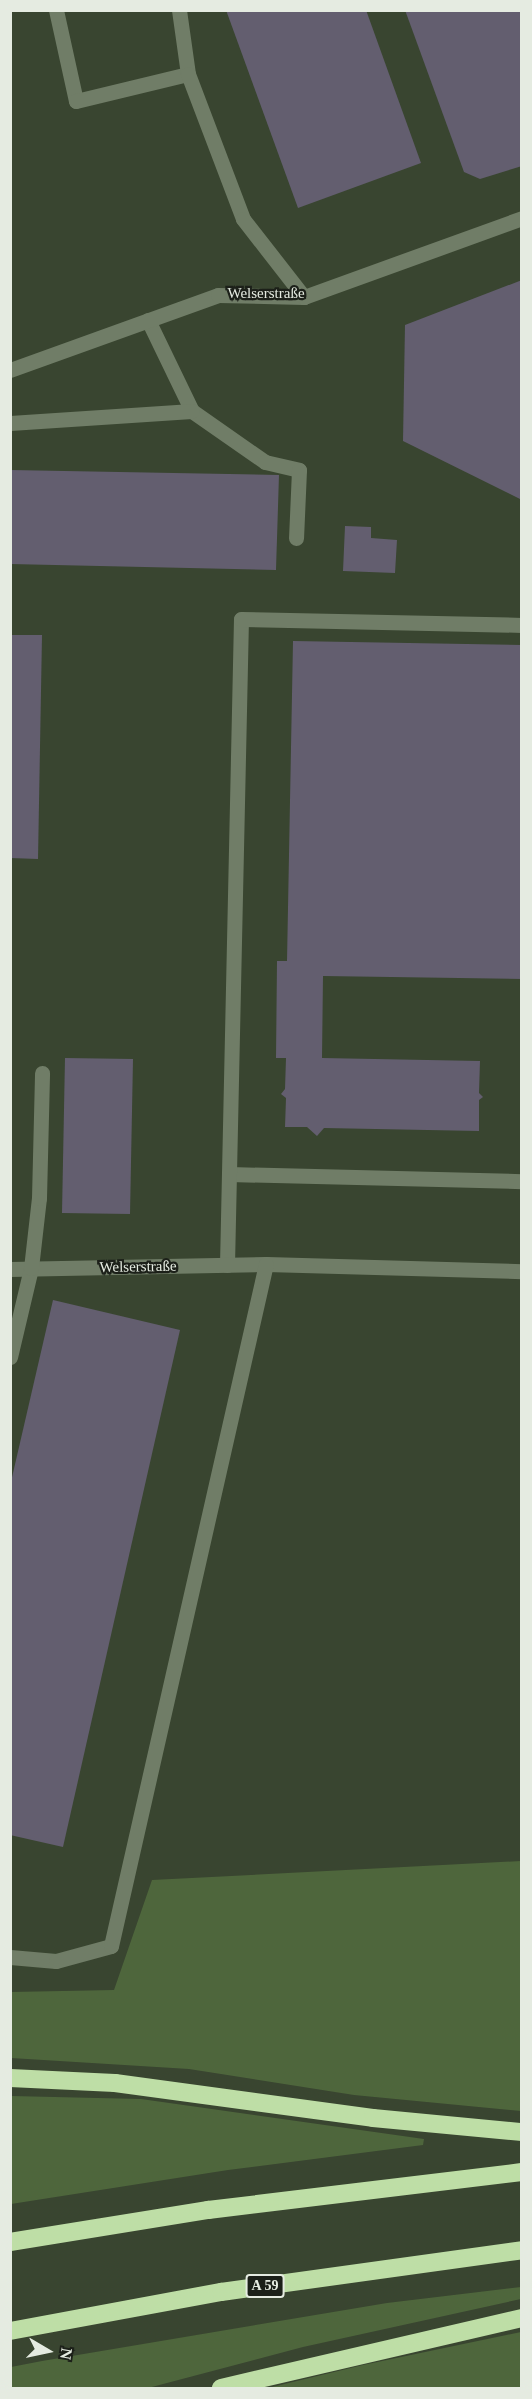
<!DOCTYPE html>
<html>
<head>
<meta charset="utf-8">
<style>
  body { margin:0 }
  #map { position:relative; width:532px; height:2399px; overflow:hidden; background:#313a2b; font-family:"Times New Roman",serif }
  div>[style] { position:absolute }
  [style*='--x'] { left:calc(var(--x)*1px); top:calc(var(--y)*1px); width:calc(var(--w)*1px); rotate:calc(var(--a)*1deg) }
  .built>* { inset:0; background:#394530 }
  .green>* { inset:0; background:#4e663c }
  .building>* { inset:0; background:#635e6f }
  .minor>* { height:15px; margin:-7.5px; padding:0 7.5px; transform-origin:7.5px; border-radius:7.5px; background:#707d67 }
  .highway>* { height:18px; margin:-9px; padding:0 9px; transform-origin:9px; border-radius:9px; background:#bedea6 }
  span { translate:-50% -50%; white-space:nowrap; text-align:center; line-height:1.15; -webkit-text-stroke:4.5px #1c2019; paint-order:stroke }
  .shield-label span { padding:2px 4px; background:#1c2019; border:2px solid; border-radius:4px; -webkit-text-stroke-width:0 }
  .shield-label { font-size:14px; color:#e5ebe1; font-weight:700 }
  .street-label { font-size:15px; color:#e5ebe1 }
  .frame { position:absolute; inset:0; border:12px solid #e5ebe1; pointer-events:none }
  .north { position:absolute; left:18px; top:2321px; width:60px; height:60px; -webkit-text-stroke:4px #1c2019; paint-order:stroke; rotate:99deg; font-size:16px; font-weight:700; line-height:24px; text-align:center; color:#e5ebe1 }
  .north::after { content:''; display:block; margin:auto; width:21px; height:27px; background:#e5ebe1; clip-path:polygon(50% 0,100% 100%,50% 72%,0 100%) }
</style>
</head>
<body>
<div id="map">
  <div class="built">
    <div style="clip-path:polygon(11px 11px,521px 11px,521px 2388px,11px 2388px)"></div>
  </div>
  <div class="green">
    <div style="clip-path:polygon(521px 1861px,521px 2111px,354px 2095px,189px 2069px,11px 2058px,11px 1992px,114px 1990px,152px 1880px)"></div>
    <div style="clip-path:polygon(11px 2096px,141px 2099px,424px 2139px,423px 2145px,228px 2170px,11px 2204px)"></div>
    <div style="clip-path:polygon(521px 2287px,521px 2299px,303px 2347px,148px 2388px,11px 2388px,11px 2367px,42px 2361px,387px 2303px)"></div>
    <div style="clip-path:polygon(521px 2332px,521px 2388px,268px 2388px,363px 2365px)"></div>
  </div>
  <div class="building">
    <div style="clip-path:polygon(226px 10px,366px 10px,421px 163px,298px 208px)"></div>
    <div style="clip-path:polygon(405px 10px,522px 10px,522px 166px,480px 179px,464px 172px)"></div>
    <div style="clip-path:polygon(522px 280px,522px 500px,403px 441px,405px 325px)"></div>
    <div style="clip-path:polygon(10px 470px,279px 475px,276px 570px,10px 564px)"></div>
    <div style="clip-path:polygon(345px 526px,371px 527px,371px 538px,397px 540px,395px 573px,343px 571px)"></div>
    <div style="clip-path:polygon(10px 635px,42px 635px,38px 859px,10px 858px)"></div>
    <div style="clip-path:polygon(293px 641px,522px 645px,522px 979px,323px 976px,322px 1058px,480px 1061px,479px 1093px,483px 1097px,479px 1100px,479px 1131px,324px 1128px,317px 1136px,307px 1127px,285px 1127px,286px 1098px,281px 1094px,285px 1089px,286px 1058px,276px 1058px,277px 961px,287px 961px)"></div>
    <div style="clip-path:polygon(65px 1058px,133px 1059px,130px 1214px,62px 1213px)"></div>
    <div style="clip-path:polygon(53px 1300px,180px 1330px,63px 1847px,10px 1835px,10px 1486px)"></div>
  </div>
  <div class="minor">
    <div style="--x:56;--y:10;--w:93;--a:77.6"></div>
    <div style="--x:76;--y:101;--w:115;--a:-13.6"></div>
    <div style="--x:179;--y:10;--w:65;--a:82"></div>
    <div style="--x:188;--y:74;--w:155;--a:69.2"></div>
    <div style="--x:243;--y:219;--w:99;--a:52"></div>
    <div style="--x:148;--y:320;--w:101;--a:64.2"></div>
    <div style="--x:192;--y:411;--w:89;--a:34.9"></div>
    <div style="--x:265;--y:462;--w:35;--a:13"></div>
    <div style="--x:299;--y:470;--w:68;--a:92.5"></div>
    <div style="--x:10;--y:370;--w:221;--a:-19.8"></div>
    <div style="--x:218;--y:295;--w:86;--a:1.3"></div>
    <div style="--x:304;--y:297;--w:232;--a:-19.9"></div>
    <div style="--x:10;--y:423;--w:182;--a:-3.8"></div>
    <div style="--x:229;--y:1174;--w:293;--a:1.4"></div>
    <div style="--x:227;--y:1265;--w:646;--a:-88.76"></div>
    <div style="--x:241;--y:619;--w:281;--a:1.2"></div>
    <div style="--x:10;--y:1269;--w:256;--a:-1.1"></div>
    <div style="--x:266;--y:1264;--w:256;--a:1.6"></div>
    <div style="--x:10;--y:1357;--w:91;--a:-76.7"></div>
    <div style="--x:31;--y:1268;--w:70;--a:-83.5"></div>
    <div style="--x:39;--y:1198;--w:125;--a:-88.6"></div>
    <div style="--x:10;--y:1957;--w:46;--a:5"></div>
    <div style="--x:56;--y:1961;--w:57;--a:-15.3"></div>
    <div style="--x:111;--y:1946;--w:699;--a:-77.2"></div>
  </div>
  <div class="highway">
    <div style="--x:10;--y:2078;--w:105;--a:2.7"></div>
    <div style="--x:115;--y:2083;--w:260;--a:7.7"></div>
    <div style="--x:373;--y:2118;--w:150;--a:5.4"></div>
    <div style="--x:10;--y:2242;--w:201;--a:-9.2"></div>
    <div style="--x:208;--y:2210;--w:316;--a:-6.9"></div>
    <div style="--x:10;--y:2331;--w:215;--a:-10.5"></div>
    <div style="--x:221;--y:2292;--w:304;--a:-7.9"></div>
    <div style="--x:221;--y:2388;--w:309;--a:-13.1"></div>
  </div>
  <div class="shield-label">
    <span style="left:265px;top:2286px">A 59</span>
  </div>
  <div class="street-label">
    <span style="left:266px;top:294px">Welserstraße</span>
    <span style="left:138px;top:1267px;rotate:-1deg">Welserstraße</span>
  </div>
  <div class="frame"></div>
  <div class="north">N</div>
</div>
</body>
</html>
